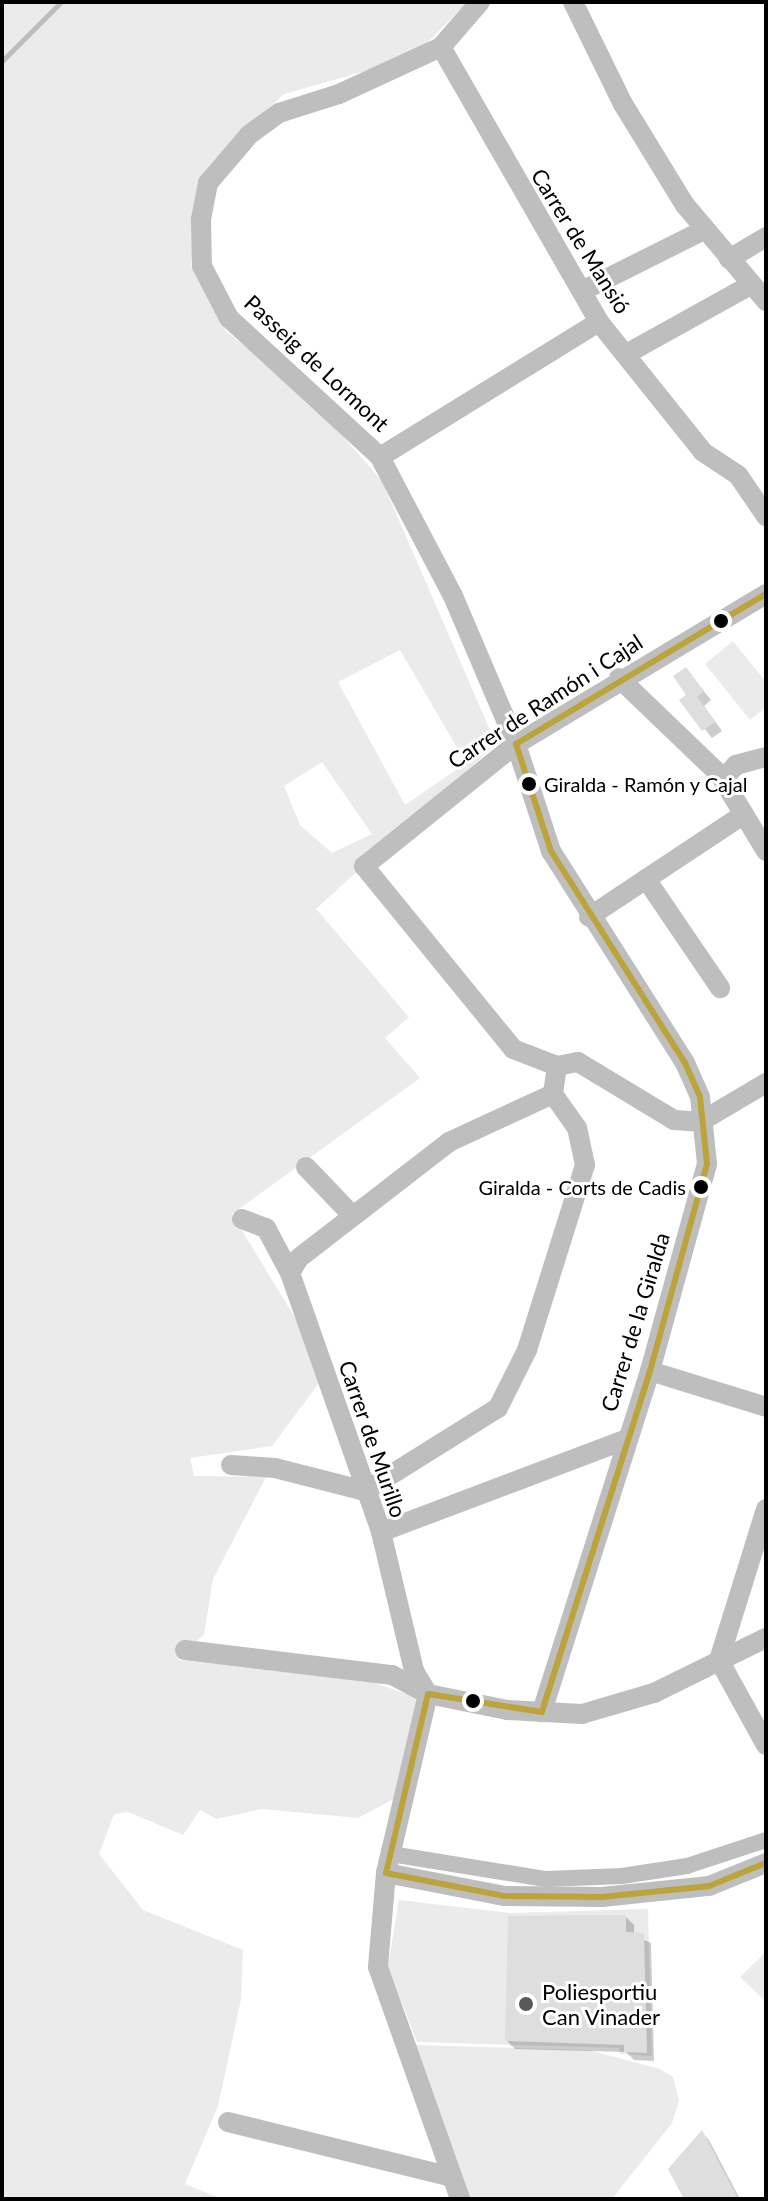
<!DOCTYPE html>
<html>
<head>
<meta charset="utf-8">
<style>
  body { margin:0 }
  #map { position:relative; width:768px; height:2201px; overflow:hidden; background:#fff; font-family:Lato,sans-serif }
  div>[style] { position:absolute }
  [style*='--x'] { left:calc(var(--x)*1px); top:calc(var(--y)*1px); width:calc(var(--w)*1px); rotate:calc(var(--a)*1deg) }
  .green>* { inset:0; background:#ebebeb }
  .shadow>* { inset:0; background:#0003 }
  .stream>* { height:5px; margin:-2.5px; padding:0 2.5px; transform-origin:2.5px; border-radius:2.5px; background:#bdbdbd }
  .building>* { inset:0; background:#dedede }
  .pedestrian>* { height:16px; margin:-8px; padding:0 8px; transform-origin:8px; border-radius:8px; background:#bebebe }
  .minor>* { height:20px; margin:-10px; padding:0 10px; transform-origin:10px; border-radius:10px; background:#bebebe }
  .bus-1>* { height:6px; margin:-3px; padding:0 3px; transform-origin:3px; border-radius:3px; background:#bba43b }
  .dots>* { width:22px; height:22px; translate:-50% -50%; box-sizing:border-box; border:4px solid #fff; border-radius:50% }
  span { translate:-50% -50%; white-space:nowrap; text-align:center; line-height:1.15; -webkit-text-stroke:6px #fff; paint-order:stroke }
  .bus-label { font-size:20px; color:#000 }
  .left { translate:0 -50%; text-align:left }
  .right { translate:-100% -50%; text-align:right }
  .street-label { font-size:22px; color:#000 }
  .poi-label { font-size:22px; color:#000 }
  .frame { position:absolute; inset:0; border:4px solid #000; pointer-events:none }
</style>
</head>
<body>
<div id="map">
  <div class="green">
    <div style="clip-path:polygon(evenodd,2px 2px,468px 2px,427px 43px,376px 68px,284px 94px,225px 148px,200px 183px,191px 265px,226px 331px,312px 401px,382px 481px,496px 744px,316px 909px,409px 1017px,385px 1038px,420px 1078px,232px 1214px,300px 1326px,319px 1383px,272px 1446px,190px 1458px,194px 1476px,266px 1477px,213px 1579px,204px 1634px,178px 1660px,360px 1678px,418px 1698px,405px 1793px,358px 1818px,262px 1809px,217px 1819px,200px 1810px,183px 1835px,128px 1812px,114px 1814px,99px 1854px,143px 1910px,243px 1950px,241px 1999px,218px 2106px,185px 2184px,222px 2199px,2px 2199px,2px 2px,400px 650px,466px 763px,405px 805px,338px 682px,400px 650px,2px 2px,322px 762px,372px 834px,332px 853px,300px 825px,284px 786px,322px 762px)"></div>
    <div style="clip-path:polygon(733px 641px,766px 682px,766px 707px,750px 720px,705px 664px)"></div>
    <div style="clip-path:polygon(399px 1900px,511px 1913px,648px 1909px,652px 2056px,620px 2054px,619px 2048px,417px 2042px,388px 1966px)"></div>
    <div style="clip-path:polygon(766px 1952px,766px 2002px,740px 1977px)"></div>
    <div style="clip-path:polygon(416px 2045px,588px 2050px,660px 2069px,673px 2077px,679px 2101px,672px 2123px,612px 2199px,459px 2199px)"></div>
  </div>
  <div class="shadow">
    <div style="clip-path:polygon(686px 669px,711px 700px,704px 706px,722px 731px,712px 738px,682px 701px,689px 695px)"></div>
    <div style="clip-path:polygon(626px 1917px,634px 1925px,634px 1935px,651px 1943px,654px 2061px,634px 2060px,626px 2052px,515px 2049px,507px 2041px)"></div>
    <div style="clip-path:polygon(702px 2133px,709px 2140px,740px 2199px,686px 2199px)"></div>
  </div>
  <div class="stream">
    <div style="--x:2;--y:61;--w:83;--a:-45"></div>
  </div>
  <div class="building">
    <div style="clip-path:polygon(686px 667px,704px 691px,697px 697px,715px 722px,702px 731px,679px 700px,686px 695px,673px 676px)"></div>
    <div style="clip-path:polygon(626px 1915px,626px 1932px,644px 1933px,647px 2053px,624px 2052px,624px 2045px,505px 2041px,508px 1916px)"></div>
    <div style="clip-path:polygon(702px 2130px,738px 2199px,684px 2199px,668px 2169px)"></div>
  </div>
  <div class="pedestrian">
    <div style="--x:391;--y:1854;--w:157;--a:9.2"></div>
    <div style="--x:546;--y:1879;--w:76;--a:-2.3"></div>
    <div style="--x:622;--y:1876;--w:66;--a:-8.7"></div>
    <div style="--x:687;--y:1866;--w:83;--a:-18.2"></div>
  </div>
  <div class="minor">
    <div style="--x:480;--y:2;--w:60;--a:130.9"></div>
    <div style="--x:441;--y:47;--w:112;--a:155.3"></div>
    <div style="--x:339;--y:94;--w:63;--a:162.4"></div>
    <div style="--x:279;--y:113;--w:37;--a:144"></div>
    <div style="--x:249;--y:135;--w:63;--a:130.5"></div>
    <div style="--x:208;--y:183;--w:38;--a:101"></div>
    <div style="--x:201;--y:220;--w:46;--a:88.8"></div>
    <div style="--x:202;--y:266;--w:59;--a:62.6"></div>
    <div style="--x:229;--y:318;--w:205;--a:42.6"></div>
    <div style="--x:380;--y:457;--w:157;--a:62.3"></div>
    <div style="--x:453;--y:596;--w:161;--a:66.9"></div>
    <div style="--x:516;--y:744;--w:113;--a:71.9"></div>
    <div style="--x:551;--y:851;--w:251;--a:57.7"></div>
    <div style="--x:685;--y:1063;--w:37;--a:66"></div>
    <div style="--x:700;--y:1097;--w:67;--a:84"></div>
    <div style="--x:707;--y:1164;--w:215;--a:105.4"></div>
    <div style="--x:650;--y:1371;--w:358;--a:107.6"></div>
    <div style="--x:573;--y:2;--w:114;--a:63.9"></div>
    <div style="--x:623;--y:104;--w:119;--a:58.5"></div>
    <div style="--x:685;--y:205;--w:126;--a:49.8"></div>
    <div style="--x:441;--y:47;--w:317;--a:60.1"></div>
    <div style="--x:599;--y:322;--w:166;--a:51.3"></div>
    <div style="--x:703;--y:452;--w:42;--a:33.3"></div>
    <div style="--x:738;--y:475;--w:50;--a:55.7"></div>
    <div style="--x:729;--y:259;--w:43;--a:-30.7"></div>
    <div style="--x:582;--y:291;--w:136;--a:-26.6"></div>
    <div style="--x:628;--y:353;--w:138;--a:-29"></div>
    <div style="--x:380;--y:457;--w:257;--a:-31.7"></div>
    <div style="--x:766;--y:594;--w:292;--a:149"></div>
    <div style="--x:516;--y:744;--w:195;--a:141.2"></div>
    <div style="--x:364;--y:866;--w:236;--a:50.8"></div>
    <div style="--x:513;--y:1049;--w:47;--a:21.1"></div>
    <div style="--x:557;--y:1066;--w:21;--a:-11"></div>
    <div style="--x:578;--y:1062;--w:112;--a:31.1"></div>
    <div style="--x:674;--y:1120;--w:26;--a:4"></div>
    <div style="--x:700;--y:1122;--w:77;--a:-30.6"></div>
    <div style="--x:619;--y:678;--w:140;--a:43.8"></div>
    <div style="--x:720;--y:775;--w:89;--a:58.8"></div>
    <div style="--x:723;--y:779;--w:19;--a:-47"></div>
    <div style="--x:736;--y:765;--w:31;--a:-15"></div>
    <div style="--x:646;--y:879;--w:132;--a:55.8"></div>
    <div style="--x:589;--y:917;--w:186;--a:-33.6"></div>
    <div style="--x:306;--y:1167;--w:68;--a:46.2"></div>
    <div style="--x:242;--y:1219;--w:26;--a:21"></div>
    <div style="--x:266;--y:1228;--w:51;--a:61.9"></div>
    <div style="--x:290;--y:1273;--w:275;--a:70.6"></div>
    <div style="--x:381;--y:1532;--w:143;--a:76.6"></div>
    <div style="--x:414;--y:1671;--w:27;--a:59"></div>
    <div style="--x:290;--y:1273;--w:17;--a:-59"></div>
    <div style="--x:299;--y:1258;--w:190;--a:-37.7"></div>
    <div style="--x:449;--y:1142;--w:115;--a:-24.8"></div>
    <div style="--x:553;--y:1094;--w:28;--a:-82"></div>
    <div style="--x:650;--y:1371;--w:121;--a:17.2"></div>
    <div style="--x:231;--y:1465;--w:44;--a:3.9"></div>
    <div style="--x:275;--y:1468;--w:93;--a:14.3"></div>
    <div style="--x:365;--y:1491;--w:157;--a:-32"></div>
    <div style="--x:498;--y:1408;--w:65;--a:-63.4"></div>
    <div style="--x:527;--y:1350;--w:194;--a:-72.6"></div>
    <div style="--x:585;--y:1165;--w:38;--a:-102"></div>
    <div style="--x:577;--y:1128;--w:42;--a:-125.2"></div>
    <div style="--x:766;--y:1509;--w:158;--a:107.3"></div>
    <div style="--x:719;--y:1660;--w:97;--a:61.1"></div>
    <div style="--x:381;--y:1532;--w:260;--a:-20.7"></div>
    <div style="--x:185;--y:1650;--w:209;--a:6.9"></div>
    <div style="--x:392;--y:1675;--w:41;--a:27.8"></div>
    <div style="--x:428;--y:1694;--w:81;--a:11.4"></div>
    <div style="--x:507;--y:1710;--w:75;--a:3.1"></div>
    <div style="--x:582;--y:1714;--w:75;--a:-16.3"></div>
    <div style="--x:654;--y:1693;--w:125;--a:-26.2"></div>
    <div style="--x:428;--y:1694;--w:184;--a:103.2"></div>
    <div style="--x:386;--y:1873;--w:94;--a:94.9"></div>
    <div style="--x:378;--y:1967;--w:246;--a:70.5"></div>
    <div style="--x:386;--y:1873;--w:120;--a:11"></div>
    <div style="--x:504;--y:1896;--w:98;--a:0.6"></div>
    <div style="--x:602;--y:1897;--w:108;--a:-5.9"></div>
    <div style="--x:709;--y:1886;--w:61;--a:-22"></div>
    <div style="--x:228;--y:2122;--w:231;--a:13.8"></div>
  </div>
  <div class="bus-1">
    <div style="--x:516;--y:744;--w:113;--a:71.9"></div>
    <div style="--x:551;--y:851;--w:251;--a:57.7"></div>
    <div style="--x:685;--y:1063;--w:37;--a:66"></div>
    <div style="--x:700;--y:1097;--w:67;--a:84"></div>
    <div style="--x:707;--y:1164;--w:215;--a:105.4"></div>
    <div style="--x:650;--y:1371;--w:358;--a:107.6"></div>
    <div style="--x:516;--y:744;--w:292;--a:-31"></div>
    <div style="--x:542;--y:1712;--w:115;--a:-171"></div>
    <div style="--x:428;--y:1694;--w:184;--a:103.2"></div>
    <div style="--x:386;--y:1873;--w:120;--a:11"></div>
    <div style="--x:504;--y:1896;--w:98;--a:0.6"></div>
    <div style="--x:602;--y:1897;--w:108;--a:-5.9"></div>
    <div style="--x:709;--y:1886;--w:61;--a:-22"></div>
  </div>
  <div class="dots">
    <div style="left:721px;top:621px;background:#000"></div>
    <div style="left:529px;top:784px;background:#000"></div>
    <div style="left:701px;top:1187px;background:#000"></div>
    <div style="left:473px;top:1701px;background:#000"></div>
    <div style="left:526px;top:2004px;background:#595959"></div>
  </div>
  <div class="bus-label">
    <span class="left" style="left:544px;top:784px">Giralda - Ramón y Cajal</span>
    <span class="right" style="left:686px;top:1187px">Giralda - Corts de Cadis</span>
  </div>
  <div class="street-label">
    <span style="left:581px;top:241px;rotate:58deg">Carrer de Mansió</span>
    <span style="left:317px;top:363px;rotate:43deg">Passeig de Lormont</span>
    <span style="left:545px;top:701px;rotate:-33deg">Carrer de Ramón i Cajal</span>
    <span style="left:635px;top:1322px;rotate:-73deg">Carrer de la Giralda</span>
    <span style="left:373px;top:1439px;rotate:71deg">Carrer de Murillo</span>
  </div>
  <div class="poi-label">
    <span class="left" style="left:542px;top:2004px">Poliesportiu<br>Can Vinader</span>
  </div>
  <div class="frame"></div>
</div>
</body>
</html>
